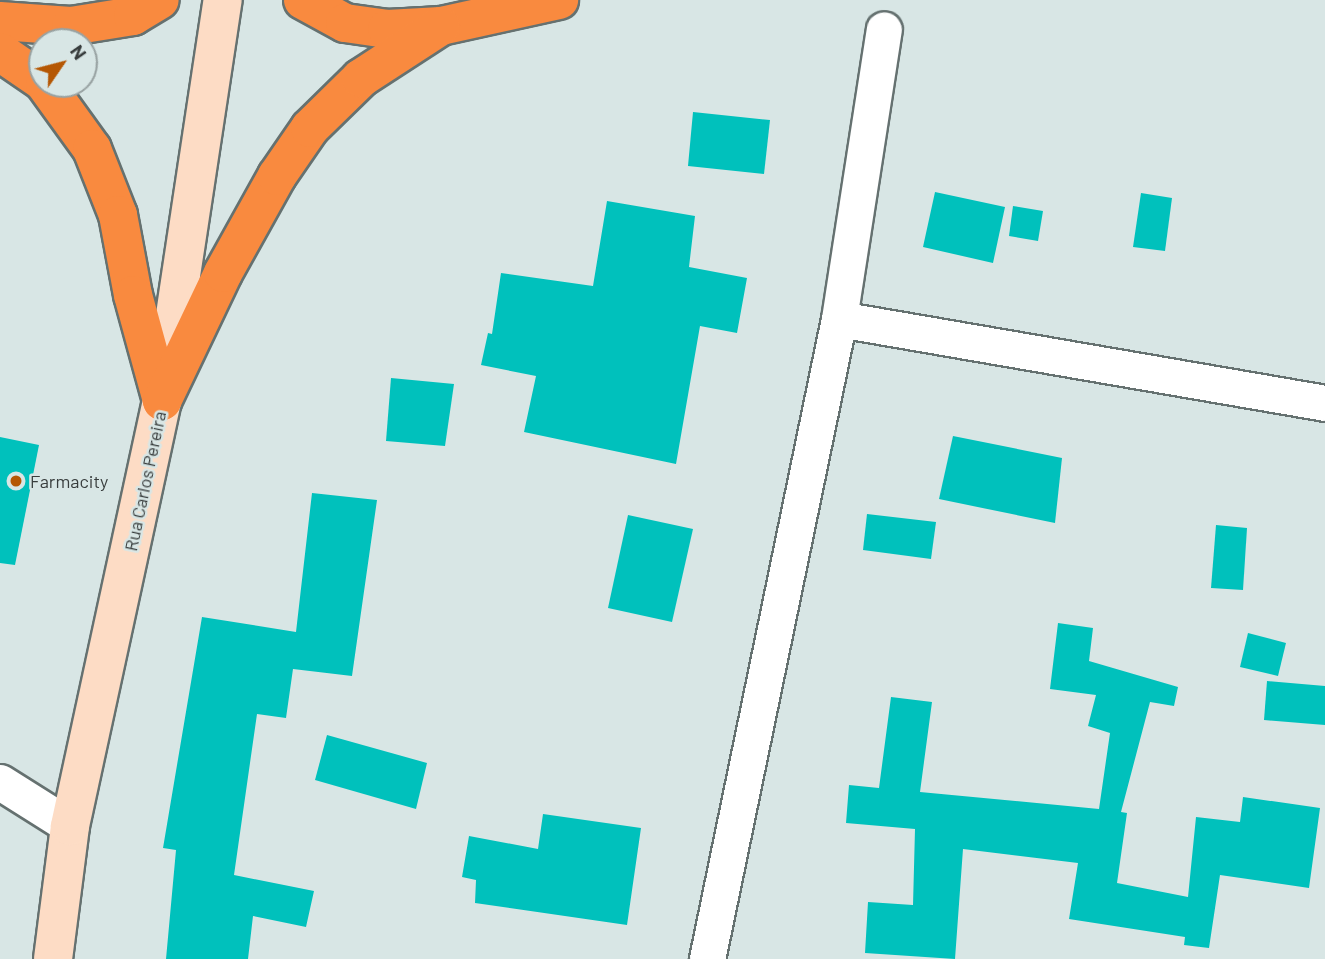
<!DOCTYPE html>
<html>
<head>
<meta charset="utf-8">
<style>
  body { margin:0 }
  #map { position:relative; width:1325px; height:959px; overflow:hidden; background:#d8e6e5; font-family:Barlow,sans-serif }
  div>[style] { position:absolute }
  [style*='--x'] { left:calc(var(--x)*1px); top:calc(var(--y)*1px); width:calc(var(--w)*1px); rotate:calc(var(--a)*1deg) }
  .building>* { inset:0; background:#00c1bc }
  .roads { filter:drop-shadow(2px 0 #657170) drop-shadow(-2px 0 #657170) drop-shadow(0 2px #657170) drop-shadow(0 -2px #657170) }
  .street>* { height:35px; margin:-17.5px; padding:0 17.5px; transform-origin:17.5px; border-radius:17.5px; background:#fff }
  .secondary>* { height:38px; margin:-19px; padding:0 19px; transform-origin:19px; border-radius:19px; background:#fddcc5 }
  .highway>* { height:38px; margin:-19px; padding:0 19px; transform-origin:19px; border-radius:19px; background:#f98a3f }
  .dots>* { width:19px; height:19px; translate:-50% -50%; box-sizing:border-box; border:4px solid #d8e6e5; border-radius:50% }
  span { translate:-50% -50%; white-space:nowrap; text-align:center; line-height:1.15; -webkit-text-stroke:5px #d8e6e5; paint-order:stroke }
  .poi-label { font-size:18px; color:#383d3d }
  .left { translate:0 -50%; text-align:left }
  .street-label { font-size:18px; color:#383d3d }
  .north { position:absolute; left:28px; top:28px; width:70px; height:70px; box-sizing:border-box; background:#d8e6e5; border:2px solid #98a2a2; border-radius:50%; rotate:55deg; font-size:19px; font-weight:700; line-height:28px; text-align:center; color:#383d3d }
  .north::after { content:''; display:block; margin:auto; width:24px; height:32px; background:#b55703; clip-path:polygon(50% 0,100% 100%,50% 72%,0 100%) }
</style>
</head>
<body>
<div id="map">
  <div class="building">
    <div style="clip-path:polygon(693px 112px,770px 120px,764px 174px,688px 166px)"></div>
    <div style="clip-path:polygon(935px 192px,1005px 207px,993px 263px,923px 247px)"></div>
    <div style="clip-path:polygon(1141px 193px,1172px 198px,1165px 251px,1133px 247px)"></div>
    <div style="clip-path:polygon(607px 201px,695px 216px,689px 267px,747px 278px,737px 333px,700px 326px,676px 464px,524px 432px,536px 376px,481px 365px,488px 333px,492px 334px,501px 273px,593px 286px)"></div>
    <div style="clip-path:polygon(1013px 206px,1043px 211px,1038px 241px,1009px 236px)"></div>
    <div style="clip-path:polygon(391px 378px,454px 384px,445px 446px,386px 441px)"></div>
    <div style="clip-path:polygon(953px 436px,1062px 458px,1055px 523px,939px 499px)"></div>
    <div style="clip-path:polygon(0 437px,39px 445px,15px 565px,0 563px)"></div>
    <div style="clip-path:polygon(312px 493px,377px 500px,352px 676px,293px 669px,286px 718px,257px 714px,234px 875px,314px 891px,306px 927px,253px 916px,248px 959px,166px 959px,176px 850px,163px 848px,202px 617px,296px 632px)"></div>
    <div style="clip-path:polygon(867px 514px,936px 522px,931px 559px,863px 550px)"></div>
    <div style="clip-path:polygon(628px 515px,693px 529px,672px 622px,608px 608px)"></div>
    <div style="clip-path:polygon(1216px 525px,1247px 528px,1243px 590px,1211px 588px)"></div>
    <div style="clip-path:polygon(1058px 623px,1093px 628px,1089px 661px,1178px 687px,1174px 706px,1150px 702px,1121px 812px,1127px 813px,1117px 883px,1188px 897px,1196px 817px,1240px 822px,1243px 797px,1320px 808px,1309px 888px,1220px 875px,1209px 948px,1184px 945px,1185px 937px,1069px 919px,1078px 863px,963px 849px,955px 959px,865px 953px,868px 902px,913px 905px,915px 829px,846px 823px,849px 785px,879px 788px,891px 697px,932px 702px,920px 792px,1099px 809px,1110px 733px,1088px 726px,1096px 695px,1050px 689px)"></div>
    <div style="clip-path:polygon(1248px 633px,1286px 643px,1278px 676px,1240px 667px)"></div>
    <div style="clip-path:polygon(1267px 681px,1325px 686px,1325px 725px,1264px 720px)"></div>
    <div style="clip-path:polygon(327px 735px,427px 763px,416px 809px,315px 780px)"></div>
    <div style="clip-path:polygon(543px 814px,641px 828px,627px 925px,475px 903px,476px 880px,462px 877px,469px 836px,538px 849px)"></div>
  </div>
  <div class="roads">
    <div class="street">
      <div style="--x:839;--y:319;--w:493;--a:9.8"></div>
      <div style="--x:0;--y:782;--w:83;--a:32.2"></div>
      <div style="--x:707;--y:959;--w:653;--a:-78.35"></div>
      <div style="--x:839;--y:319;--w:293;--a:-81.2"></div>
    </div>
    <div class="secondary">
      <div style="--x:53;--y:959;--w:134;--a:-82.7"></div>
      <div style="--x:70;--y:826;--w:435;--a:-77.8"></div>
      <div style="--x:162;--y:401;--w:406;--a:-81.4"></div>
    </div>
    <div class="highway">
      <div style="--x:303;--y:0;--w:48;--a:28.7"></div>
      <div style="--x:345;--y:23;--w:42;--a:8.1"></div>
      <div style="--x:387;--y:29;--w:54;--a:-3.2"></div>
      <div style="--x:441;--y:26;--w:121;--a:-12.4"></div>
      <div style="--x:0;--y:21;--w:71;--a:4"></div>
      <div style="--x:71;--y:26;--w:63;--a:-9.2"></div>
      <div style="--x:133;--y:16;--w:31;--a:-31"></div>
      <div style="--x:0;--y:52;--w:51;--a:34.6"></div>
      <div style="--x:45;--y:84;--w:80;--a:54.1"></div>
      <div style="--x:92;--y:149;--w:71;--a:68.5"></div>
      <div style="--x:118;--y:215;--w:81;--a:79.4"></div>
      <div style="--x:133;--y:295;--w:110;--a:74.7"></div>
      <div style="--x:162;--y:401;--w:142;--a:-64.5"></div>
      <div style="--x:223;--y:273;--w:111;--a:-60.9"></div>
      <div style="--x:277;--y:176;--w:58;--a:-55.5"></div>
      <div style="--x:310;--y:128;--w:71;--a:-44.4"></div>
      <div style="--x:361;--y:78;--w:95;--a:-33"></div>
    </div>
  </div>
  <div class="dots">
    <div style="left:16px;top:481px;background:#b55703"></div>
  </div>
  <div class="poi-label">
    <span class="left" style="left:30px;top:481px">Farmacity</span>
  </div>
  <div class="street-label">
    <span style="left:145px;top:481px;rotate:-78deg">Rua Carlos Pereira</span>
  </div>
  <div class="north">N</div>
</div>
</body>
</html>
